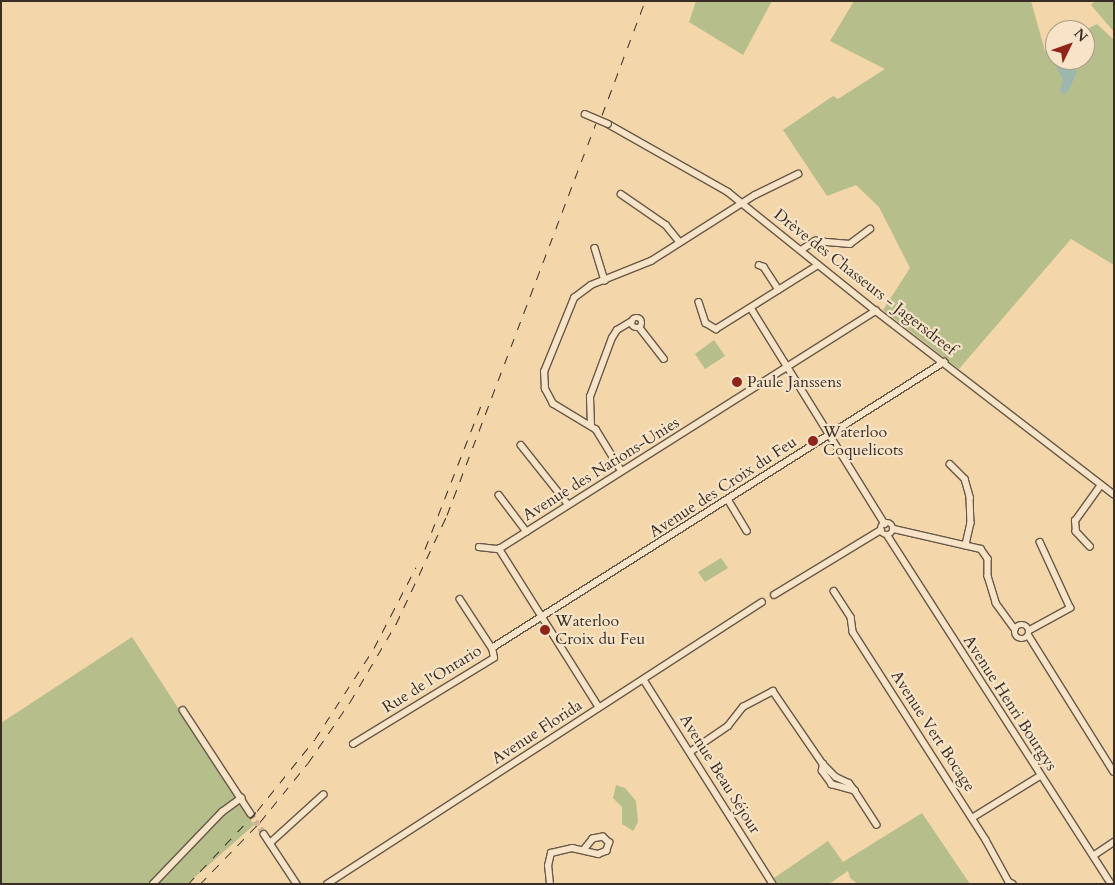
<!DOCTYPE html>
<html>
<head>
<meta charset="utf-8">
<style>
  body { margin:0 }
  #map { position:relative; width:1115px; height:885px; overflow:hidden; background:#f3d6aa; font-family:Cardo,serif }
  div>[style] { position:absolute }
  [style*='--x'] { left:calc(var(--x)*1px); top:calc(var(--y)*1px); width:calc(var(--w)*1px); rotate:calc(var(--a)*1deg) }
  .green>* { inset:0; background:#b6be8c }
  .water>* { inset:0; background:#9cb8ae }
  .minor-tunnel>* { height:5.5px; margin-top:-2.75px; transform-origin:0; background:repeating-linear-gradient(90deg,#ceb490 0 5.5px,transparent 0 8.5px) }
  .roads { filter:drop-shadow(1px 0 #685847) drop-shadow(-1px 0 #685847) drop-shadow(0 1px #685847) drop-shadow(0 -1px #685847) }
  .minor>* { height:5.5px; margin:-2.75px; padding:0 2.75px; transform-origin:2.75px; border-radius:2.75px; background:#f7e4c8 }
  .minor>.ring { margin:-2.75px; padding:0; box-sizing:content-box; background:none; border:5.5px solid #f7e4c8; border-radius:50% }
  .rail>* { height:1px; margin-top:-0.5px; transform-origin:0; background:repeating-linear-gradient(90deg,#392e26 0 9px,transparent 0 18px) }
  .bridges { filter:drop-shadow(1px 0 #685847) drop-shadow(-1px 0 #685847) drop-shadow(0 1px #685847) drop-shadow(0 -1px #685847) }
  .minor-bridge>* { height:5.5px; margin:-2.75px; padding:0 2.75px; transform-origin:2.75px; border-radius:2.75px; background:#f7e4c8 }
  .dots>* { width:14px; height:14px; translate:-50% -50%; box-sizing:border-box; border:2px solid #f7e4c8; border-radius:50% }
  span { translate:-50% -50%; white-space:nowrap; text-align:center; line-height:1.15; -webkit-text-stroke:4.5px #f7e4c8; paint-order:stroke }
  .street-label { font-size:16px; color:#392e26 }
  .poi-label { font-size:16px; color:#392e26 }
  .left { translate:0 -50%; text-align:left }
  .frame { position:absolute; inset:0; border:2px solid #392e26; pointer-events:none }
  .north { position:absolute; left:1045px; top:20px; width:50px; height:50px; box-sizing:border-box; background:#f7e4c8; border:1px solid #ab9b87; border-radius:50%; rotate:48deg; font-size:14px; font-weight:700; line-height:20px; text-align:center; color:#392e26 }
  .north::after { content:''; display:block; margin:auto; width:18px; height:22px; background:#8f2418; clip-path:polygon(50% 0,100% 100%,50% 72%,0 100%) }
</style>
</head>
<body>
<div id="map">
  <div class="green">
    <div style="clip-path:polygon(696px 1px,772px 1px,743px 55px,689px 22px)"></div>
    <div style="clip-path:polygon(854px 1px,1031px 1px,1045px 51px,1055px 46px,1055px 60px,1085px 60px,1085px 30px,1097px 24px,1114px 40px,1114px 265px,1071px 239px,959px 369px,883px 310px,910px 268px,879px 207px,856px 185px,827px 196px,783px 130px,833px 96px,838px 99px,885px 69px,830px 41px)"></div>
    <div style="clip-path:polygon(1095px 1px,1114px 1px,1114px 32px,1091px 5px)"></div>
    <div style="clip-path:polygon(714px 340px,725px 356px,705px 369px,695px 354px)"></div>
    <div style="clip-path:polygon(721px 558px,728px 568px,705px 582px,698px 572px)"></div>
    <div style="clip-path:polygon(132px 637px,254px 825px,187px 884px,1px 884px,1px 723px)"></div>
    <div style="clip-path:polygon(616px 785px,625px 788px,636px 801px,638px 822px,633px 831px,622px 824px,622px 807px,613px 798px)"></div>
    <div style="clip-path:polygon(922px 813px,970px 884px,858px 884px,850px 878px,848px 871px,829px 884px,778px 884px,774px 878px,828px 841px,843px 862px)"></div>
  </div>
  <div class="water">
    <div style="clip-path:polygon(1055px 51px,1055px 60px,1066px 60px,1077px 72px,1069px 90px,1063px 95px,1060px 90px,1063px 80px,1051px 57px,1050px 52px)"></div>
  </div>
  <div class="minor-tunnel">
    <div style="--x:251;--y:814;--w:24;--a:57"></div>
  </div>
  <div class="roads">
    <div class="minor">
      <div style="--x:608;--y:124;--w:138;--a:29.5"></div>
      <div style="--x:728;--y:192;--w:190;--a:38.8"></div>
      <div style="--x:876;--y:311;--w:300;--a:37.6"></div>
      <div style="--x:621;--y:194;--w:55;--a:34.6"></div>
      <div style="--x:666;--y:225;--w:22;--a:51"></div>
      <div style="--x:595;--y:248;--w:34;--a:73"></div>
      <div style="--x:801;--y:250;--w:17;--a:-33"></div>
      <div style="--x:815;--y:241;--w:35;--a:5"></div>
      <div style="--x:850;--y:244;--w:25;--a:-37"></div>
      <div style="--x:759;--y:265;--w:5;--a:22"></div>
      <div style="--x:764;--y:267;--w:27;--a:57"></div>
      <div style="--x:699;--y:302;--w:22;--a:72"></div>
      <div style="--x:706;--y:323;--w:12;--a:31"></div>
      <div style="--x:716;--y:329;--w:120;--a:-32.1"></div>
      <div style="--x:751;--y:308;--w:254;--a:58.2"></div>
      <div class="ring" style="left:632px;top:318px;width:4.5px;height:4.5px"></div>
      <div style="--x:640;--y:328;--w:39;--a:52"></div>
      <div style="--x:591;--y:426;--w:29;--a:-92"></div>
      <div style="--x:590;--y:397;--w:63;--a:-69.6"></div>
      <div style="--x:612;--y:338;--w:9;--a:-58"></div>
      <div style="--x:617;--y:330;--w:17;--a:-31"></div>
      <div style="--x:521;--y:445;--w:75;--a:51.5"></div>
      <div style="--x:950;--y:464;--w:21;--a:45"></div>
      <div style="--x:965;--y:479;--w:19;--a:74"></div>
      <div style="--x:970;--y:497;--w:26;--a:88"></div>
      <div style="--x:971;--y:523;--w:23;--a:103"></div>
      <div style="--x:621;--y:471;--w:48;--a:-121.4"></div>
      <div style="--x:596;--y:430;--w:50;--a:-148.8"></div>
      <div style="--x:553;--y:404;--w:17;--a:-118"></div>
      <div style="--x:545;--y:389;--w:17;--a:-93"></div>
      <div style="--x:544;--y:372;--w:80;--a:-67.9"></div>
      <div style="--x:574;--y:298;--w:21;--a:-37"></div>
      <div style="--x:591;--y:285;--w:65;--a:-21.8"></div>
      <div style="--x:651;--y:261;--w:123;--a:-32.4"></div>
      <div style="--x:755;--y:195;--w:48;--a:-26"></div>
      <div style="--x:499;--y:495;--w:46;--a:52.9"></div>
      <div style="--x:729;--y:501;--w:35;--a:59"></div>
      <div class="ring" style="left:881px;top:523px;width:6.5px;height:6.5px"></div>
      <div style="--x:894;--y:529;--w:89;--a:12.9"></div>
      <div style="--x:981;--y:549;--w:12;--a:55"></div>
      <div style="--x:988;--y:559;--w:17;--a:90"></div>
      <div style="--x:988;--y:576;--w:28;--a:73"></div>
      <div style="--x:996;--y:603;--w:32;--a:54"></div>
      <div style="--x:888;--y:536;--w:413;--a:57.3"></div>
      <div style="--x:479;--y:547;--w:20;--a:6"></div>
      <div style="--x:1090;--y:547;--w:21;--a:-133"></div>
      <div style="--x:1076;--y:532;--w:11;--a:-95"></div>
      <div style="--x:1075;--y:521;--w:44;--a:-54.2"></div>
      <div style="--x:834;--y:591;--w:31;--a:57"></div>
      <div style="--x:851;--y:617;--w:15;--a:82"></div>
      <div style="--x:853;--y:632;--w:247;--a:57.4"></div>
      <div style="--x:986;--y:840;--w:48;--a:61.3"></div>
      <div style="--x:1009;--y:882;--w:4;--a:27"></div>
      <div style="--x:774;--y:595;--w:125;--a:-31.3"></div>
      <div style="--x:460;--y:599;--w:59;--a:56.9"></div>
      <div class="ring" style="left:1015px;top:625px;width:8.5px;height:8.5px"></div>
      <div style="--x:1030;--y:630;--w:46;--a:-28.8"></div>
      <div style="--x:1070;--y:608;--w:72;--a:-114.8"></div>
      <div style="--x:1029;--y:636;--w:160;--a:58"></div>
      <div style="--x:644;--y:680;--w:241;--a:57.7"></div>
      <div style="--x:599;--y:708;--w:188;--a:-122.2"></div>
      <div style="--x:499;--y:549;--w:446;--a:-32.3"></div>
      <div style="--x:183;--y:710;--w:124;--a:56.8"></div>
      <div style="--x:353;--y:744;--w:165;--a:-31.4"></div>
      <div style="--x:494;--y:658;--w:10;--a:-101"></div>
      <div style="--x:492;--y:648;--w:535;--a:-32.32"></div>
      <div style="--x:690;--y:752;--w:46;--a:-34.4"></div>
      <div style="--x:728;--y:726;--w:24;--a:-52"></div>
      <div style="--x:743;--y:707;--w:34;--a:-28"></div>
      <div style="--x:773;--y:691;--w:88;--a:55.6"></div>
      <div style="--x:823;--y:764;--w:18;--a:45"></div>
      <div style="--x:836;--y:777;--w:14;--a:25"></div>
      <div style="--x:849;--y:783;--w:10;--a:53"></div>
      <div style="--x:855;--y:791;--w:24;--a:-165"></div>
      <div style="--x:832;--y:785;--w:17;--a:-126"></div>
      <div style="--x:822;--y:771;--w:7;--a:-82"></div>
      <div style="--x:855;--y:791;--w:40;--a:57.1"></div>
      <div style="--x:972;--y:818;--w:80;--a:-31.7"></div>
      <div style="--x:264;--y:834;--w:60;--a:56.6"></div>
      <div style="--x:270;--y:843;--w:72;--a:-42.2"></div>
      <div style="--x:1093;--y:856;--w:25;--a:-34"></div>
      <div style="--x:153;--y:884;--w:100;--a:-46.2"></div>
      <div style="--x:222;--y:812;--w:24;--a:-36"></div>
      <div style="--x:327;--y:884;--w:518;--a:-32.95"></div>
      <div style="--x:550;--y:884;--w:18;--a:-96"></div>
      <div style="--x:548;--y:866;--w:13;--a:-77"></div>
      <div style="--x:551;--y:853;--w:22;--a:-13"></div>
      <div style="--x:572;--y:848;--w:27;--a:13"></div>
      <div style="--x:598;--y:854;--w:9;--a:-21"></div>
      <div style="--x:606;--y:851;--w:9;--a:-69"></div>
      <div style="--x:609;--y:843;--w:8;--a:-135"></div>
      <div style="--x:603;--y:837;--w:10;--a:169"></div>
      <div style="--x:593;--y:839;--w:14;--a:129"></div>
    </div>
  </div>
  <div class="rail">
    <div style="--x:602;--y:115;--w:122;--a:-69.3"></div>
    <div style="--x:425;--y:549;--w:157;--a:-68.7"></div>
    <div style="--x:188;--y:884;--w:100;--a:-46.6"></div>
    <div style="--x:257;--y:811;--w:92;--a:-51.1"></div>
    <div style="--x:315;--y:739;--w:108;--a:-57"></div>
    <div style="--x:374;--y:648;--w:91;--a:-62.6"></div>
    <div style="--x:200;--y:884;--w:86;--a:-45.9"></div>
    <div style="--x:260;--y:822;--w:76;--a:-50.9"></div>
    <div style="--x:308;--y:763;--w:74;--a:-55.5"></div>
    <div style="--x:350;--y:702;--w:91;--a:-59.5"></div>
    <div style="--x:396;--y:624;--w:120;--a:-64.9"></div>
    <div style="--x:447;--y:515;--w:419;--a:-69.2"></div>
  </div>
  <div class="bridges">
    <div class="minor-bridge">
      <div style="--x:585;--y:114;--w:25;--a:23"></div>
    </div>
  </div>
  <div class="dots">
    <div style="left:737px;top:382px;background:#8f2418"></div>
    <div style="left:813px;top:441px;background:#8f2418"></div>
    <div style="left:545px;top:630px;background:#8f2418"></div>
  </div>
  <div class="street-label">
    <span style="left:865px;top:282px;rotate:38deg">Drève des Chasseurs - Jagersdreef</span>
    <span style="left:601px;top:469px;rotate:-32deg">Avenue des Nations-Unies</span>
    <span style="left:723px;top:487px;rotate:-33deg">Avenue des Croix du Feu</span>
    <span style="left:432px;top:679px;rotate:-32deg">Rue de l'Ontario</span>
    <span style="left:1010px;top:703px;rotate:57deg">Avenue Henri Bourgys</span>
    <span style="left:933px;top:731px;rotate:57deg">Avenue Vert Bocage</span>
    <span style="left:537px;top:732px;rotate:-33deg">Avenue Florida</span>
    <span style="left:720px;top:774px;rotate:58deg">Avenue Beau Séjour</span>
  </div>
  <div class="poi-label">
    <span class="left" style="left:747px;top:382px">Paule Janssens</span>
    <span class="left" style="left:823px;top:441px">Waterloo<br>Coquelicots</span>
    <span class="left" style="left:555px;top:630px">Waterloo<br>Croix du Feu</span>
  </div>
  <div class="frame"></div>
  <div class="north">N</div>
</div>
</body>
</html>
